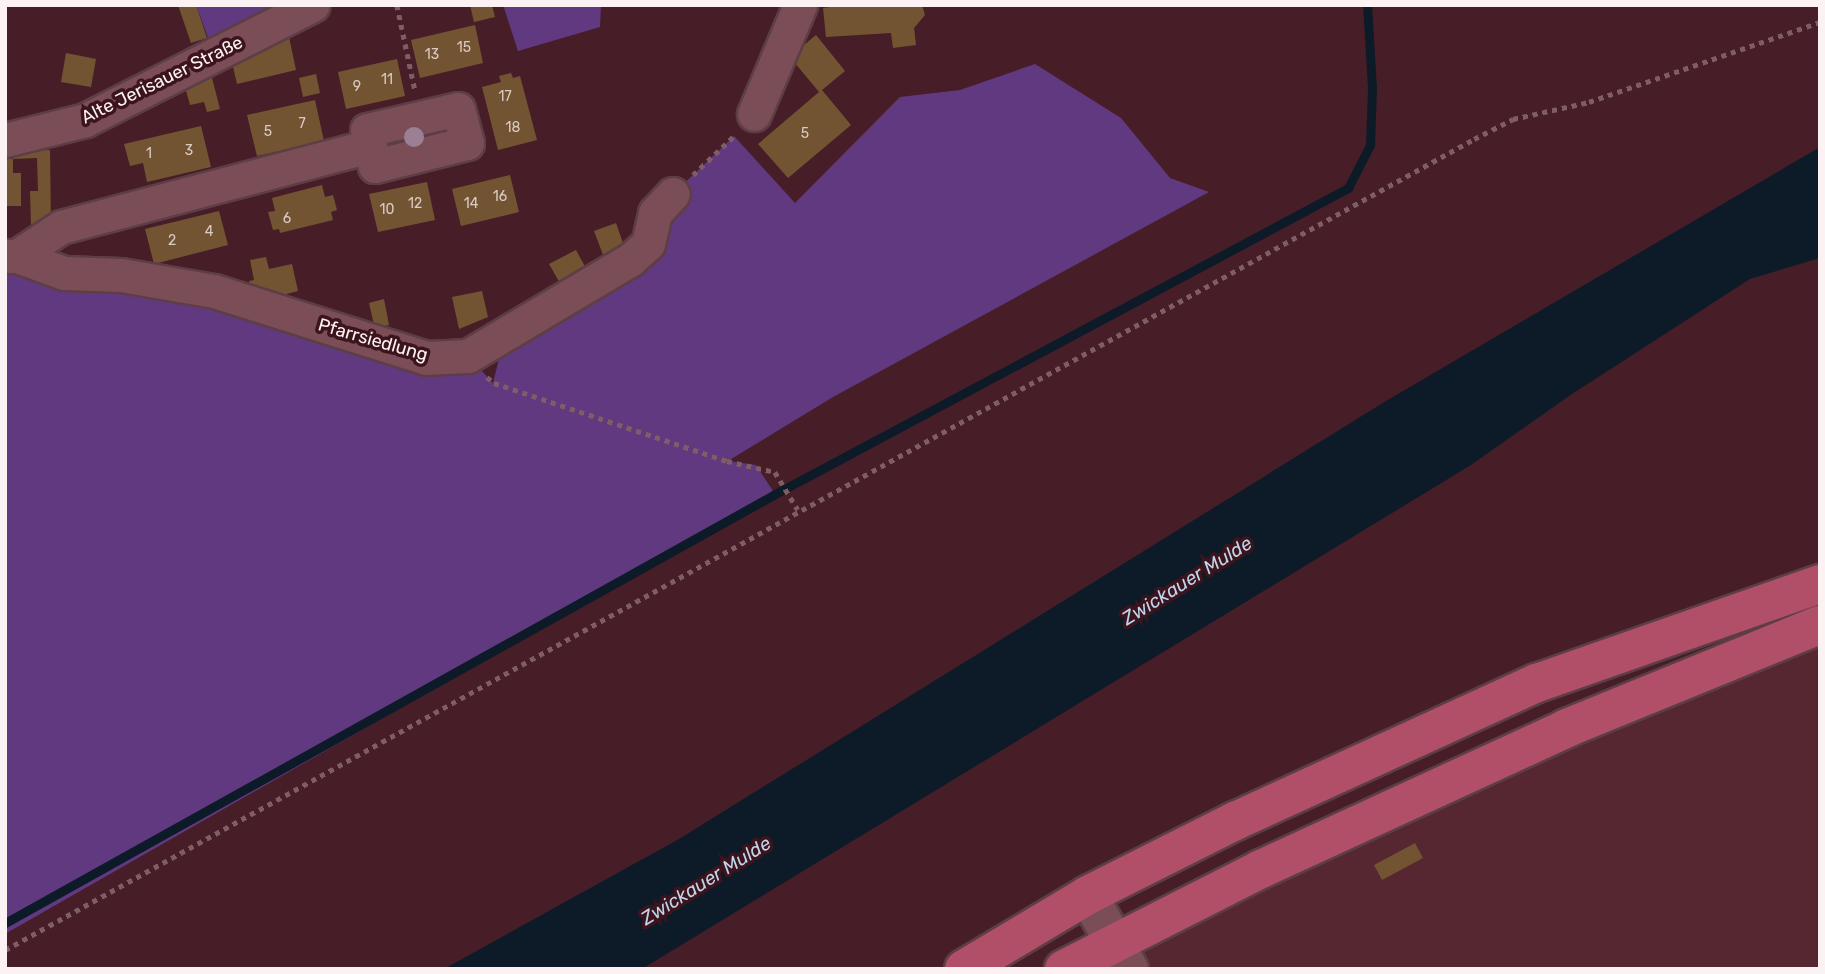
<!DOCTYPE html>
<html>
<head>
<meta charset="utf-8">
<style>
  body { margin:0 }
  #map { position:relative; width:1825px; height:974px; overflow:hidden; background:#471e27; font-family:Rubik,sans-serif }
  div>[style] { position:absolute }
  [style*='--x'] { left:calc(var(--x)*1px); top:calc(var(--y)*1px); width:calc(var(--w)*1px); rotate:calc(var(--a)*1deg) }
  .built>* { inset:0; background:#562631 }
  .green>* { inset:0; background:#613980 }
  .water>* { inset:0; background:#0d1b28 }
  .stream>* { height:9px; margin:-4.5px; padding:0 4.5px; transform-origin:4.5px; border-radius:4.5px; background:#0d1b28 }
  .building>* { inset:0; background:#735432 }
  .path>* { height:4.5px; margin-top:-2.25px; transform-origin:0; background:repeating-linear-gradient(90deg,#7e5e64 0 5px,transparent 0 10px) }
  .roads { filter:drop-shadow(2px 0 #5d3e46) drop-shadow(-2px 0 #5d3e46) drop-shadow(0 2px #5d3e46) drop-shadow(0 -2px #5d3e46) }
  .street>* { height:33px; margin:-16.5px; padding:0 16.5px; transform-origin:16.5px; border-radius:16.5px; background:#7b4d56 }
  .secondary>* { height:38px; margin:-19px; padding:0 19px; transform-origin:19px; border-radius:19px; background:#7b4d56 }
  .primary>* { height:38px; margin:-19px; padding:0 19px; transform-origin:19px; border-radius:19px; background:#b04f67 }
  .trees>* { width:20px; height:20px; margin:-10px; border-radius:50%; background:#9b8093 }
  span { translate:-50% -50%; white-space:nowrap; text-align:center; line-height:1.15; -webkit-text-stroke:7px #3c141d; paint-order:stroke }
  .number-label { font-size:14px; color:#dacac3 }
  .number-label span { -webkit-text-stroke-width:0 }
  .street-label { font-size:18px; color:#fdf2f3 }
  .water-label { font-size:19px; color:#bfd6ec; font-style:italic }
  .frame { position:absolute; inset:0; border:7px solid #fdf2f3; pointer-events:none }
</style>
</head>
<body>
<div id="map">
  <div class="built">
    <div style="clip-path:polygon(1820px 647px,1820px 969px,1103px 969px,1246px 893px,1631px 718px)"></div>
  </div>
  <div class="green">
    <div style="clip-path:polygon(196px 5px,313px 5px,214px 54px)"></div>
    <div style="clip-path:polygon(503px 5px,601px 5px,600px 27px,518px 51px)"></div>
    <div style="clip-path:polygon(1035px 64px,1121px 118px,1170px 178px,1209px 192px,833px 397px,728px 461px,756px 465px,775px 494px,5px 934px,5px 256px,468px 356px,493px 383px,503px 342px,634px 264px,673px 194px,734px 136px,795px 203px,900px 97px,960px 90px)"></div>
  </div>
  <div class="water">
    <div style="clip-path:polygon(1820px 147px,1820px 258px,1750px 279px,1569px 396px,1471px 465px,642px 969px,444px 969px,679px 839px,1386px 401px)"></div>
  </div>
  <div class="stream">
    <div style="--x:5;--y:923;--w:881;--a:-29.12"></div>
    <div style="--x:775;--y:494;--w:650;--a:-28.1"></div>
    <div style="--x:1348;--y:188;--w:48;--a:-62.9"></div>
    <div style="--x:1370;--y:145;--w:57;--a:-88"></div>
    <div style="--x:1372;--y:88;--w:83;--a:-93.4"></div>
  </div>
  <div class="building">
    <div style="clip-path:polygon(178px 5px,196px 5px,207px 38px,191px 43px)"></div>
    <div style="clip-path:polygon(470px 5px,492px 5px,495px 17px,474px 22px)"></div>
    <div style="clip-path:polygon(843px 5px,922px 5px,925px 15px,914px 28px,916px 45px,893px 48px,891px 33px,826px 37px,823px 8px)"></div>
    <div style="clip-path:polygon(475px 25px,483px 63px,420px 78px,411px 40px)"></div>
    <div style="clip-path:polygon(816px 35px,845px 71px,822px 90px,851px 125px,788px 178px,758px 144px,819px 92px,790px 57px)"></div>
    <div style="clip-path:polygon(289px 37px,296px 70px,237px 84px,231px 58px,262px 51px,261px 44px)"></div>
    <div style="clip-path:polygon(66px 53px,96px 59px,91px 87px,61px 82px)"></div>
    <div style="clip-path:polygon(397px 59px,405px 96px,346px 109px,338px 72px)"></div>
    <div style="clip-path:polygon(511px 73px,513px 78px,520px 76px,537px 140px,498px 150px,482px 87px,501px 82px,499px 76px)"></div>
    <div style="clip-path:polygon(211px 74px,220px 109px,207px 112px,204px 102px,190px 105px,185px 87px,198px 84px,196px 77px)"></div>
    <div style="clip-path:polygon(316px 74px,320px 93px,303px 97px,299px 78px)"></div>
    <div style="clip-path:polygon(315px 100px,324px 141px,257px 156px,247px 115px)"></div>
    <div style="clip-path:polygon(201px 126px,211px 167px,147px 182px,143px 163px,130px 166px,124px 144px)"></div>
    <div style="clip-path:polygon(50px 150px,51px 225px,31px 226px,30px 191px,38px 191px,37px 158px,13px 159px,13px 151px)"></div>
    <div style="clip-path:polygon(5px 159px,13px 159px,13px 173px,21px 173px,21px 206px,5px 206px)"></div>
    <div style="clip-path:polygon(510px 175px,519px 212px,461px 226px,452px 189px)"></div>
    <div style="clip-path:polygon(427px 182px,435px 220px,378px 232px,369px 194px)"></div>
    <div style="clip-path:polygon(322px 185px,325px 197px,333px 195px,337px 210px,331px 212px,333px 220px,280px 233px,279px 229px,273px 230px,268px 212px,275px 211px,272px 198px)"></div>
    <div style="clip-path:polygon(219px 211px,228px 245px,154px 264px,145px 229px)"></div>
    <div style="clip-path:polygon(616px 223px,626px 252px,605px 260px,594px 231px)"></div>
    <div style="clip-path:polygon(576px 250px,588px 272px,561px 285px,549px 264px)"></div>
    <div style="clip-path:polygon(266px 257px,269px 269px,292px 264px,298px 291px,275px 297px,251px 291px,249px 281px,254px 280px,250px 260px)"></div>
    <div style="clip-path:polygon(482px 291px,488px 317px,459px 329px,452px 297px)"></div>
    <div style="clip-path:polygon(384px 299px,389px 325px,375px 329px,369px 303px)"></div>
    <div style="clip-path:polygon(1415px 843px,1423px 858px,1382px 880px,1374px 865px)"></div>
  </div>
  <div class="path">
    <div style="--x:397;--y:5;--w:87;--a:78"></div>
    <div style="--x:693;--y:175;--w:58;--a:-43.6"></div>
    <div style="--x:487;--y:377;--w:9;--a:41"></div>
    <div style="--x:494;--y:383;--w:246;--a:18.5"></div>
    <div style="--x:727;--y:461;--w:49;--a:12.9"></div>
    <div style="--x:775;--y:472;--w:44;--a:58.8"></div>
    <div style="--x:5;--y:950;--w:1678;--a:-28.9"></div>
    <div style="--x:1474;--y:139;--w:44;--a:-27.1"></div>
    <div style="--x:1513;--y:119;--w:78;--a:-12.6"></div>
    <div style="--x:1589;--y:102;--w:244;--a:-19.1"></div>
  </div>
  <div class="roads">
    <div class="street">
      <div style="--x:754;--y:114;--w:118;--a:-67.1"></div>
      <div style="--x:5;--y:140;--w:82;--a:-14"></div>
      <div style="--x:85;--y:120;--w:255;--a:-26.8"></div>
      <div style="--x:5;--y:256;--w:12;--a:0"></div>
      <div style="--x:17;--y:256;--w:50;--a:19.9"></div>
      <div style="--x:64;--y:273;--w:57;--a:2"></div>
      <div style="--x:121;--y:275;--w:94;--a:9.8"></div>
      <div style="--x:214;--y:291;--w:222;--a:17.5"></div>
      <div style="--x:426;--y:358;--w:42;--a:-2.7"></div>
      <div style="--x:468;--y:356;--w:188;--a:-30.7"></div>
      <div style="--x:630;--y:260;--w:24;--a:-42"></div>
      <div style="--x:648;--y:244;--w:32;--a:-77"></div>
      <div style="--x:655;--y:213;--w:26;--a:-47"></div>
      <div style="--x:17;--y:256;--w:53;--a:-33.4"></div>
      <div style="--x:61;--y:227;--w:319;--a:-14.7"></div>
      <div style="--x:370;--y:146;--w:16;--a:-101"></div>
      <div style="--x:367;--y:130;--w:93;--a:-13"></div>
      <div style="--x:458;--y:109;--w:35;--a:75"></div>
      <div style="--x:467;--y:143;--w:95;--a:166"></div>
      <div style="--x:375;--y:166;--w:21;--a:-104"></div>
    </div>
    <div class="secondary">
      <div style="--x:1088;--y:895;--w:85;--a:61"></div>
    </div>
    <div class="primary">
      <div style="--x:964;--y:969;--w:144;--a:-30.8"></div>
      <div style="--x:1088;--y:895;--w:165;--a:-26.7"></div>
      <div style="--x:1235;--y:821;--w:332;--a:-24.6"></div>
      <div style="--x:1537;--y:683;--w:300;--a:-19.3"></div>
      <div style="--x:1064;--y:969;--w:221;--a:-26.9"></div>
      <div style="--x:1261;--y:869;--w:337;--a:-24.7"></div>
      <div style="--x:1567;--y:728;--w:273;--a:-22.2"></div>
    </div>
  </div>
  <div class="trees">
    <div style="left:414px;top:137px"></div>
  </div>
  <div class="number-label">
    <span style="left:464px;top:48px">15</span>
    <span style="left:432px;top:55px">13</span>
    <span style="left:387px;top:80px">11</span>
    <span style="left:357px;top:87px">9</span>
    <span style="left:505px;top:97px">17</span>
    <span style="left:302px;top:124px">7</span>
    <span style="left:513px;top:128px">18</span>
    <span style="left:268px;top:132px">5</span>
    <span style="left:805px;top:134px">5</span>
    <span style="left:189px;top:151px">3</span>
    <span style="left:149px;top:154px">1</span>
    <span style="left:500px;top:197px">16</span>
    <span style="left:415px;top:204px">12</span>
    <span style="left:471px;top:204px">14</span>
    <span style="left:387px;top:210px">10</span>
    <span style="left:287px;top:219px">6</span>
    <span style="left:209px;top:232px">4</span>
    <span style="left:172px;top:241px">2</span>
  </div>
  <div class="street-label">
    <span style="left:162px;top:80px;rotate:-26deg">Alte Jerisauer Straße</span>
    <span style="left:373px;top:340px;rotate:16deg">Pfarrsiedlung</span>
  </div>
  <div class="water-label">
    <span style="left:1187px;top:581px;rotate:-32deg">Zwickauer Mulde</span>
    <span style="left:706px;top:881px;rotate:-32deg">Zwickauer Mulde</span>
  </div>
  <div class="frame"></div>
</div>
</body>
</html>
